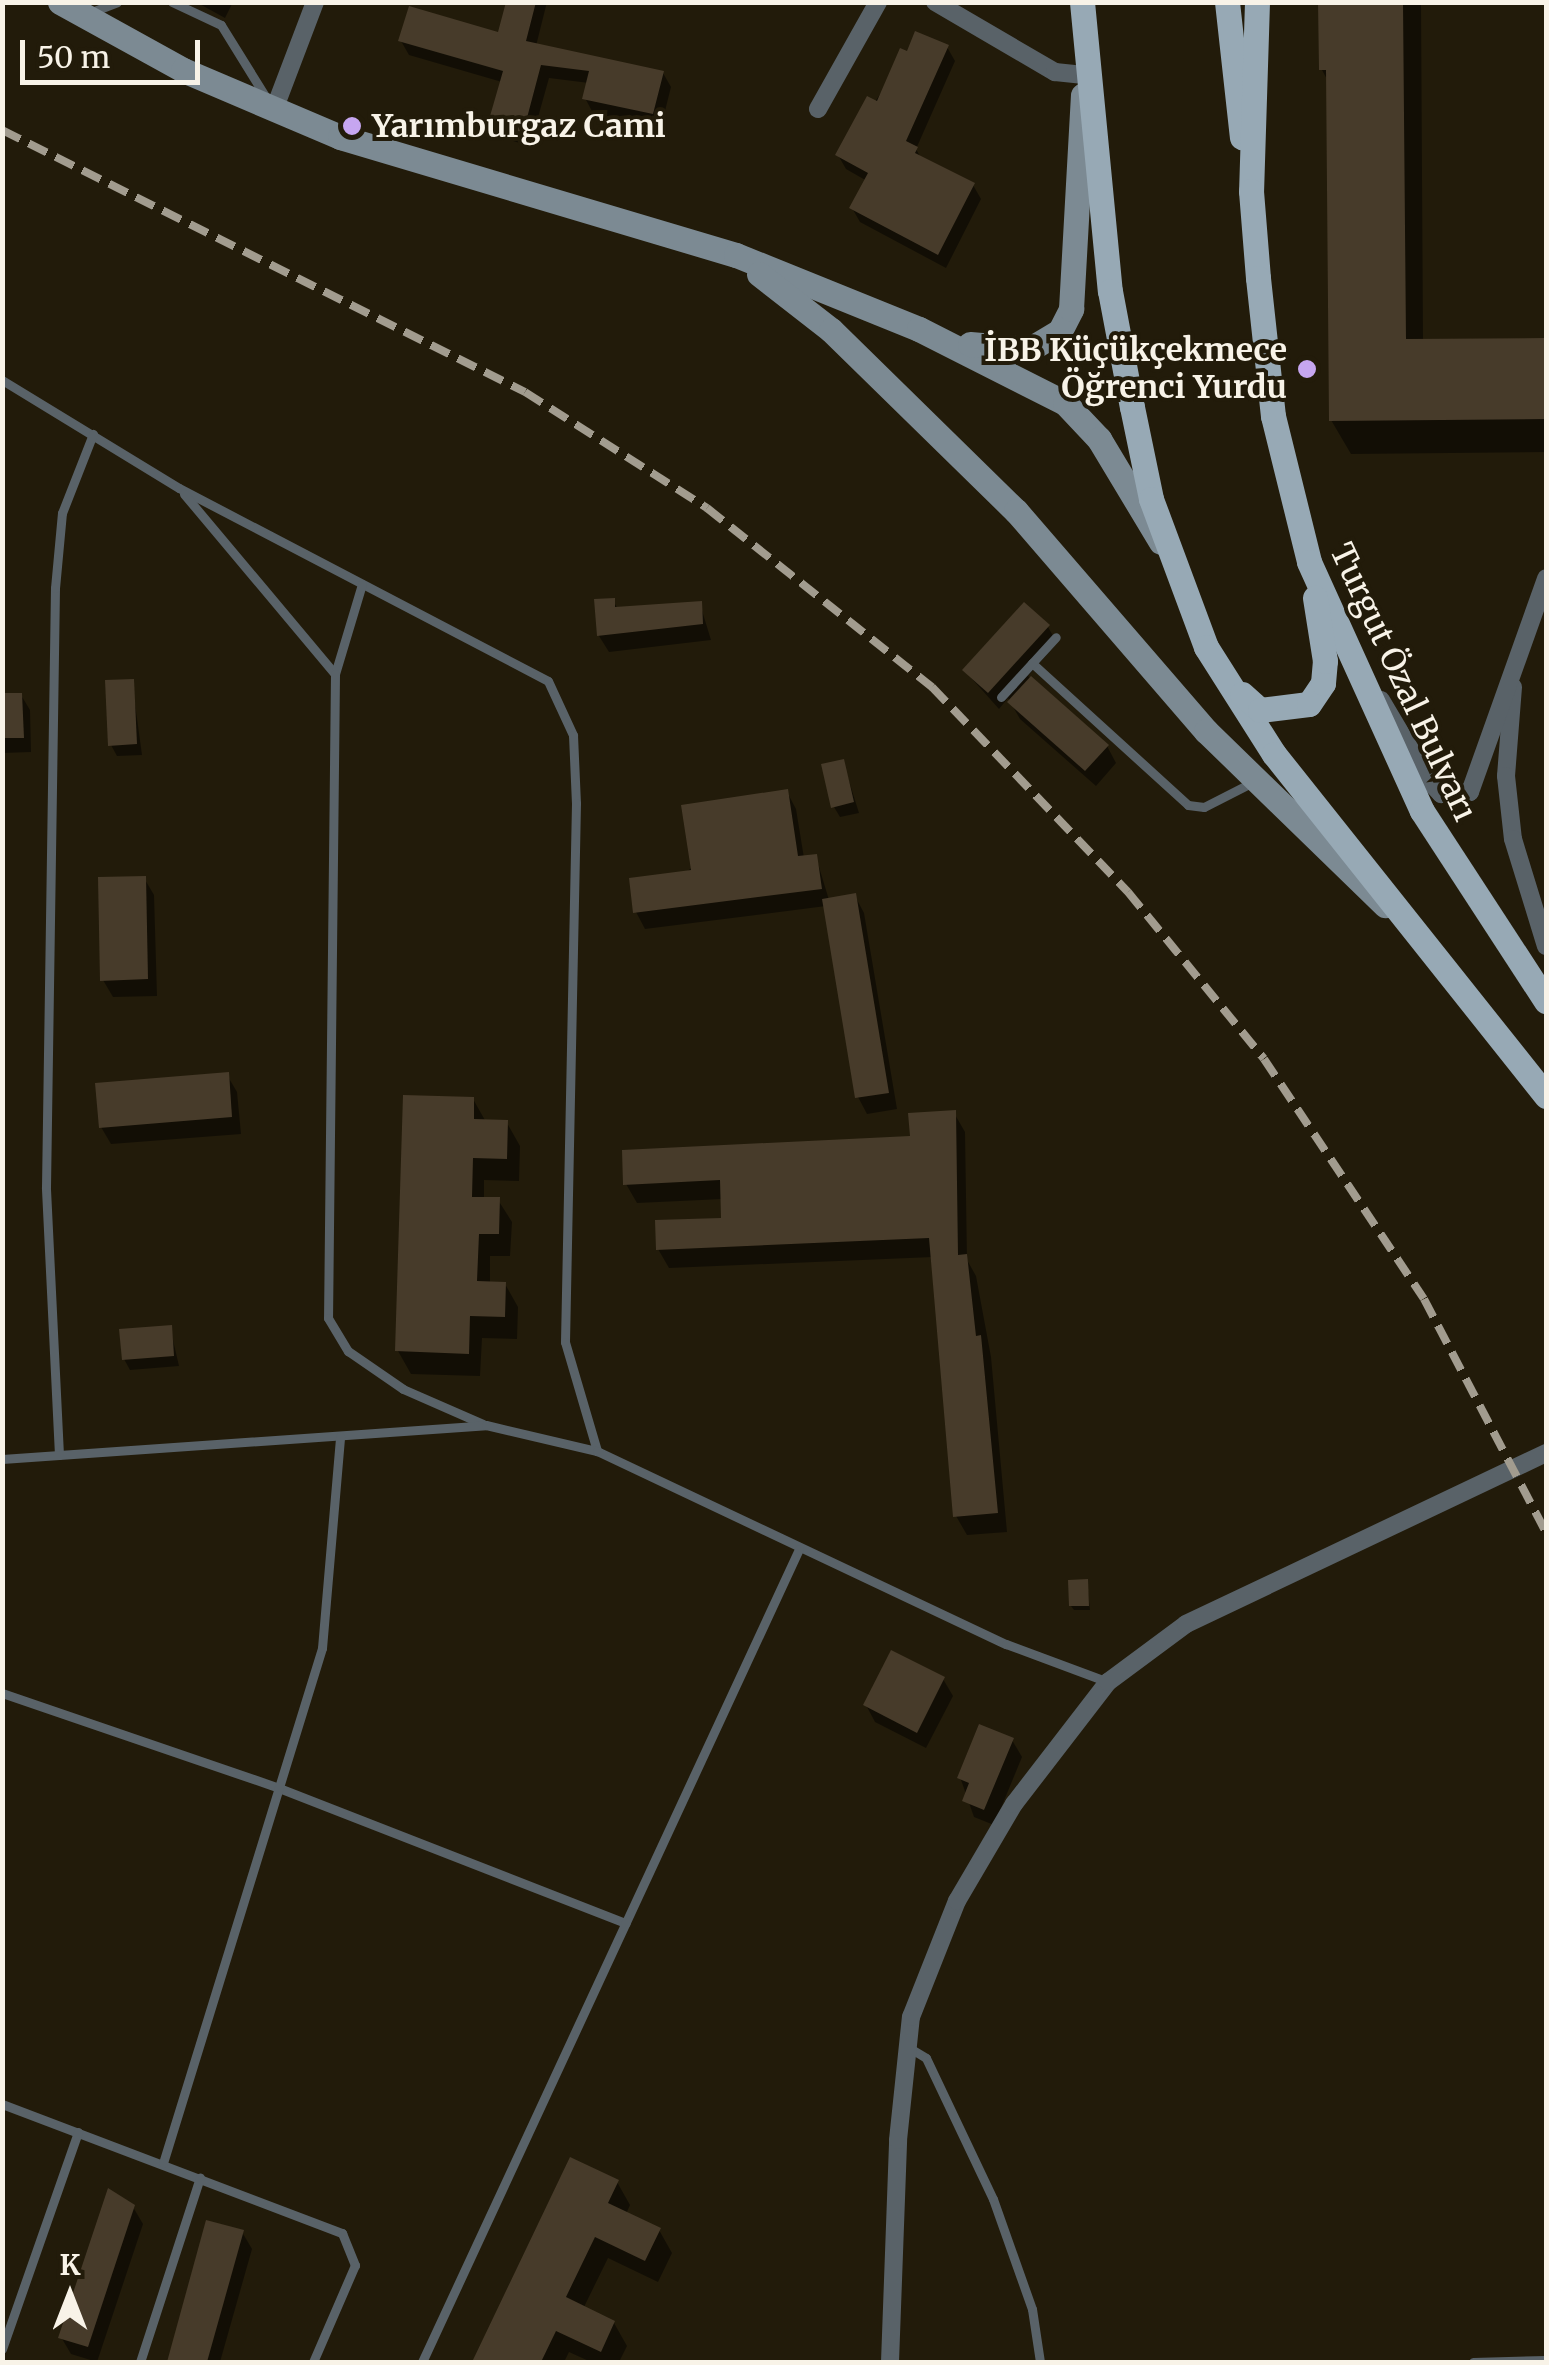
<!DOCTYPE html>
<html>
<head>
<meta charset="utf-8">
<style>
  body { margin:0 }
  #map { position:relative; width:1549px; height:2365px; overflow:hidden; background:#221b0a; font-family:Merriweather,serif }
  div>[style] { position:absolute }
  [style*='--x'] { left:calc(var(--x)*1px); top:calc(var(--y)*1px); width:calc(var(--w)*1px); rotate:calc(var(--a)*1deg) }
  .shadow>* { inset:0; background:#0007 }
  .building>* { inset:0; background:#473b2a }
  .lane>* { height:9px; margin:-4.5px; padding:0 4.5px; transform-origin:4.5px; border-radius:4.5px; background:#596268 }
  .street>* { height:18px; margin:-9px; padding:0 9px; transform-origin:9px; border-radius:9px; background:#596268 }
  .secondary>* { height:25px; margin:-12.5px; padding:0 12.5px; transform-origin:12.5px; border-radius:12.5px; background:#7c8a93 }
  .primary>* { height:25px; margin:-12.5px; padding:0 12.5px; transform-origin:12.5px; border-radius:12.5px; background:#97a9b5 }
  .rail>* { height:8px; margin-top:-4px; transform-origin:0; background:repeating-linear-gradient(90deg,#a29c8f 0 20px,transparent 0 30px) }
  .dots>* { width:28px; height:28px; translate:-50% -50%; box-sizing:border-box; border:5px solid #221b0a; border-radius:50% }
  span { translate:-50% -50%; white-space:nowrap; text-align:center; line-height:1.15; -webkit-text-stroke:8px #221b0a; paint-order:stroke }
  .poi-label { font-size:32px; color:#f8f3e8; font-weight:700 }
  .left { translate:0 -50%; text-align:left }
  .right { translate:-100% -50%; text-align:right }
  .street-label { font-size:32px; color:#f8f3e8 }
  .frame { position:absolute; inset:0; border:5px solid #f8f3e8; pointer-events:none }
  .north { position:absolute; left:20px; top:2245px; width:100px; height:100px; -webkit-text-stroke:8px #221b0a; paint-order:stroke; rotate:0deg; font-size:28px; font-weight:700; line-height:40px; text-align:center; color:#f8f3e8 }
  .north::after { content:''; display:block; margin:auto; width:35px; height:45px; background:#f8f3e8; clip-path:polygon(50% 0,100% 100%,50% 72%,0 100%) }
  .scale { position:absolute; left:20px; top:40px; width:180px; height:45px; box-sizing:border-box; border:5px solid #f8f3e8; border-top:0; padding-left:12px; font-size:30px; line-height:35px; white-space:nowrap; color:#f8f3e8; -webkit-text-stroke:8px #221b0a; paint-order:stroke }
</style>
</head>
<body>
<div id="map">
  <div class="shadow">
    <div style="clip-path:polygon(196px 2px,233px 2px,225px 18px)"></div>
    <div style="clip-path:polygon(509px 2px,547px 2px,536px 46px,663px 73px,671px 87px,661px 127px,593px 113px,585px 98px,589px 83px,549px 78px,530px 146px,499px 137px,491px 122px,502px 82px,409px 55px,401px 41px,500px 35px)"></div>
    <div style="clip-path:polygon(1321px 2px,1421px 2px,1423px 341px,1546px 340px,1546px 452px,1351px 454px,1331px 420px,1329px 83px,1322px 70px)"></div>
    <div style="clip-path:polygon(947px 47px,955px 61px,916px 149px,922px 160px,973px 185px,981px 199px,946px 268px,860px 222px,852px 208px,867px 181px,846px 169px,838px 155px,908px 54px)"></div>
    <div style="clip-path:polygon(613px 601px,618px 609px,700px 604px,711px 640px,609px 652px,599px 636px,597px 602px)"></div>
    <div style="clip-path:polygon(1048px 627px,1057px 643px,1028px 676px,1107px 746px,1116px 763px,1096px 786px,1020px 719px,1008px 698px,999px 709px,965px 671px)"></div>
    <div style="clip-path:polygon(132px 682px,142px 755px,117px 756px,111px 745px)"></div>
    <div style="clip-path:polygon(21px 695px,30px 710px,31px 752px,2px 753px,2px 696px)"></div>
    <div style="clip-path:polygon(843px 762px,859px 813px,840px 817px,834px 807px)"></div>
    <div style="clip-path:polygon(787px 792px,796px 809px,804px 858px,816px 857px,829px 900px,855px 896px,864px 913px,897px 1109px,867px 1114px,858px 1097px,826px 906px,645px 929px,636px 912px)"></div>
    <div style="clip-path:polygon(144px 878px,154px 895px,157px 996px,113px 997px,103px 980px)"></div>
    <div style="clip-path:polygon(227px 1075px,237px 1092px,241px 1134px,111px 1144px,101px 1127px)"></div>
    <div style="clip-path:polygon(473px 1099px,486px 1122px,507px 1123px,520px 1146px,519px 1181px,484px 1180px,484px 1199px,498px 1200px,512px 1222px,510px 1256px,490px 1256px,490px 1284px,505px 1284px,518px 1307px,517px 1339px,482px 1338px,480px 1376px,411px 1374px,398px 1351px)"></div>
    <div style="clip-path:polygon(954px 1113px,965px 1132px,967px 1260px,976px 1276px,991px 1357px,1007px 1532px,967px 1535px,956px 1516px,933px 1257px,669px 1268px,658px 1249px,724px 1220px,723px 1199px,637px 1203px,626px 1184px,913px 1138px)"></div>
    <div style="clip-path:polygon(170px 1327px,179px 1366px,130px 1370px,124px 1359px)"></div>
    <div style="clip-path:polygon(1087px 1582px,1090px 1610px,1074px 1610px,1071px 1606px)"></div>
    <div style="clip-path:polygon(943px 1679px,953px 1696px,926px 1748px,875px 1722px,866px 1705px)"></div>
    <div style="clip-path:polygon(1012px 1740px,1022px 1757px,994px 1825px,974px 1817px,960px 1777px)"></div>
    <div style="clip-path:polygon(571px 2160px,617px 2182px,630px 2205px,626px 2214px,659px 2230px,672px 2253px,658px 2282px,608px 2258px,583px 2309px,614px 2323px,627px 2346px,619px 2362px,591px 2362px,569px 2352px,564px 2362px,474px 2362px)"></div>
    <div style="clip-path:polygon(133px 2207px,143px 2224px,97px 2362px,71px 2354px,61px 2337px)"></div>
    <div style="clip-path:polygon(208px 2223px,242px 2232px,252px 2249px,220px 2362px,170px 2362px)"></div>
  </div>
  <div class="building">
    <div style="clip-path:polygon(506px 2px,536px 2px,526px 41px,664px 71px,653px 114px,582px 99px,589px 71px,541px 65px,523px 133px,488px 123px,503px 71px,398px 41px,409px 6px,498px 32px)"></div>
    <div style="clip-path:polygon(1318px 2px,1403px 2px,1406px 339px,1546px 338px,1546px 419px,1329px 421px,1326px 70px,1319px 70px)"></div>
    <div style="clip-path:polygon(915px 31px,949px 45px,906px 141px,918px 147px,915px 153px,975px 183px,938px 255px,849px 208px,868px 173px,835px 155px,867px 96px,877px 101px,900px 48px,907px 51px)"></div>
    <div style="clip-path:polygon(615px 598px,615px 607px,702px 601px,703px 624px,597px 636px,594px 599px)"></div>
    <div style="clip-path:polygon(1024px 602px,1050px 625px,988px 693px,962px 670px)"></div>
    <div style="clip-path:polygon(1031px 676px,1109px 745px,1085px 771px,1007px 702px)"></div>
    <div style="clip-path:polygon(134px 679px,137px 744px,108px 746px,105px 680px)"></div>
    <div style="clip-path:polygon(2px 693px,22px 693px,24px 738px,2px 738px)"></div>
    <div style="clip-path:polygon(844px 759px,854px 802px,831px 808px,821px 764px)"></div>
    <div style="clip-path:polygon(788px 789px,798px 856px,817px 854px,822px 889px,633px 913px,629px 878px,691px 870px,681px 805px)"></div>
    <div style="clip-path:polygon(146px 876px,148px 979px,100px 981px,98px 877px)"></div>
    <div style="clip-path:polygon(856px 893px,889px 1093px,855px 1098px,822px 899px)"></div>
    <div style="clip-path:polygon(229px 1072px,232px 1117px,99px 1128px,95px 1083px)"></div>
    <div style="clip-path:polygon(403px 1095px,474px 1097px,474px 1119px,508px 1120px,507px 1159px,473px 1158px,472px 1197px,500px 1197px,499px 1234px,479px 1234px,477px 1281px,506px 1282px,505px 1317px,470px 1316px,469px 1354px,395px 1351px)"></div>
    <div style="clip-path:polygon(956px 1110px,958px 1255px,967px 1254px,976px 1336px,981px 1335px,998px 1513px,953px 1517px,929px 1238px,656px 1250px,655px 1220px,721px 1218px,720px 1180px,623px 1185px,622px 1150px,910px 1136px,908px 1113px)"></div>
    <div style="clip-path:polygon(172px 1325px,174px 1356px,122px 1360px,119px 1329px)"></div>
    <div style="clip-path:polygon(1088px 1579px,1089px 1606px,1069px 1606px,1068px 1580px)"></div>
    <div style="clip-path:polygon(891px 1650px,945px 1677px,917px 1733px,863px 1705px)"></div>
    <div style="clip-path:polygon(979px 1724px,1014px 1738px,984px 1810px,962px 1801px,969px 1783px,957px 1778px)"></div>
    <div style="clip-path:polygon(570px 2157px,619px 2180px,608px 2203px,661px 2228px,645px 2261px,595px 2237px,566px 2297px,615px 2321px,601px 2352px,556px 2331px,541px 2362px,472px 2362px)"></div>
    <div style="clip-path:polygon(108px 2188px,135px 2205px,88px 2347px,58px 2338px)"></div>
    <div style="clip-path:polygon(206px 2220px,244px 2230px,207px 2362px,167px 2362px)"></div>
  </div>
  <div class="lane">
    <div style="--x:172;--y:2;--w:54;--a:25.1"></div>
    <div style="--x:221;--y:25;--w:84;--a:58.2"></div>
    <div style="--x:89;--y:13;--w:30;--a:-21"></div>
    <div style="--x:2;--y:380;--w:207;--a:31.4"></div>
    <div style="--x:179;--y:488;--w:416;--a:27.6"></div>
    <div style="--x:548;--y:681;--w:60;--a:65.2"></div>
    <div style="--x:573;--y:735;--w:68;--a:87.5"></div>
    <div style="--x:576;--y:803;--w:539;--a:91.17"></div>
    <div style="--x:565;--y:1342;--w:114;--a:73.6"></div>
    <div style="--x:184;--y:494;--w:235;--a:50"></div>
    <div style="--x:362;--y:584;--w:94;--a:106.7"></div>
    <div style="--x:335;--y:674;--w:644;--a:90.62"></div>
    <div style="--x:328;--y:1318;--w:39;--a:59"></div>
    <div style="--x:348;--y:1351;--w:67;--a:34.6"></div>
    <div style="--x:403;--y:1389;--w:87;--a:23.6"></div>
    <div style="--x:1032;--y:663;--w:211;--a:42.3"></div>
    <div style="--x:1188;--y:805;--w:16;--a:7"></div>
    <div style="--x:1204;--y:807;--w:55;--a:-27"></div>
    <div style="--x:1001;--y:697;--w:81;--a:-47.5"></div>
    <div style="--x:59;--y:1455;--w:268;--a:-92.8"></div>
    <div style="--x:46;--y:1187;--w:599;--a:-89.14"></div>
    <div style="--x:55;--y:588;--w:75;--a:-84.7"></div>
    <div style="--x:62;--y:513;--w:85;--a:-68.6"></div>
    <div style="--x:2;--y:1459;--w:485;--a:-4"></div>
    <div style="--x:486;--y:1425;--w:114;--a:13.2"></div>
    <div style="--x:597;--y:1451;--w:452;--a:25.3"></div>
    <div style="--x:1006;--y:1644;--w:109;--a:20.4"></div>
    <div style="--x:2;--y:1693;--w:293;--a:18.9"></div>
    <div style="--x:279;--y:1788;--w:372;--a:21.3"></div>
    <div style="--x:908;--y:2047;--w:21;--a:31"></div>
    <div style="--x:926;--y:2058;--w:156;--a:64.6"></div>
    <div style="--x:993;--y:2199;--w:117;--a:70.5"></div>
    <div style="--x:1032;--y:2309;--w:54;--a:81.4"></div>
    <div style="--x:2;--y:2104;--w:364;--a:20.8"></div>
    <div style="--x:342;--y:2233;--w:35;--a:68"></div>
    <div style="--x:355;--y:2265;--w:106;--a:113.4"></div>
    <div style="--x:163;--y:2163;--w:539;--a:-72.84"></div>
    <div style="--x:322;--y:1648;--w:212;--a:-85.1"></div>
    <div style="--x:2;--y:2349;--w:230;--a:-70.7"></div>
    <div style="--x:140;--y:2362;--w:194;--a:-72"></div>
    <div style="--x:422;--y:2362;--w:896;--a:-65.12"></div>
    <div style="--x:1473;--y:2362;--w:73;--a:-1.6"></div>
  </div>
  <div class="street">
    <div style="--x:935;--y:2;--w:139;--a:30.3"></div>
    <div style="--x:1055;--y:72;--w:29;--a:6"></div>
    <div style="--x:818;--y:109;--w:123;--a:-60.7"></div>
    <div style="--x:274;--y:110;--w:116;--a:-69.2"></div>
    <div style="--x:1513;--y:687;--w:89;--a:94.5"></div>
    <div style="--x:1506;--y:776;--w:63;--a:83.7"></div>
    <div style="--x:1513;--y:839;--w:112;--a:72.9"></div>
    <div style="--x:1381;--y:700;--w:94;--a:59.3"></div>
    <div style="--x:1429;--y:781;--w:18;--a:47"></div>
    <div style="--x:1441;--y:794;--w:29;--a:-4"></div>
    <div style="--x:1470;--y:792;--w:227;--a:-70.4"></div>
    <div style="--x:890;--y:2362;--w:222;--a:-87.9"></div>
    <div style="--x:898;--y:2140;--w:124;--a:-84"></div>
    <div style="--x:911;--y:2017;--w:125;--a:-68.4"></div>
    <div style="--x:957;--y:1901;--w:113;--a:-59.6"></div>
    <div style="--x:1014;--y:1804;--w:154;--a:-52.4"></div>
    <div style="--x:1108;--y:1682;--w:97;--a:-36.6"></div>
    <div style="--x:1186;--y:1624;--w:399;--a:-25.4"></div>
  </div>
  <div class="secondary">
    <div style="--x:60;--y:2;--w:141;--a:28.9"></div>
    <div style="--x:183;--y:70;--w:171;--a:23.1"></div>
    <div style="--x:340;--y:137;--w:413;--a:16.6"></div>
    <div style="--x:736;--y:255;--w:197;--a:22"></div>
    <div style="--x:919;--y:329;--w:164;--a:26.9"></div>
    <div style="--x:1065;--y:403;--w:50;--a:46.6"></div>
    <div style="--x:1099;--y:439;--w:120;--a:59"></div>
    <div style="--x:759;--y:274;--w:91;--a:37.9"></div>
    <div style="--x:831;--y:330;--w:259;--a:44.4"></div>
    <div style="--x:1016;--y:511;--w:291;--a:49.2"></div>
    <div style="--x:1206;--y:731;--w:250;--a:44.2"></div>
    <div style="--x:970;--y:344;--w:60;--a:4.8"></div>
    <div style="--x:1030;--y:349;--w:35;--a:-31"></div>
    <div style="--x:1060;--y:331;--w:25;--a:-63"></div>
    <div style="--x:1071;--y:309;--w:214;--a:-86.8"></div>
  </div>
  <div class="primary">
    <div style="--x:1082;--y:2;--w:290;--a:84.5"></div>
    <div style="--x:1110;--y:291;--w:118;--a:79.3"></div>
    <div style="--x:1132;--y:407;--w:94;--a:78.3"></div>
    <div style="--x:1151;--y:499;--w:158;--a:69.6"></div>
    <div style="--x:1206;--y:647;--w:127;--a:57.6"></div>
    <div style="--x:1274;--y:754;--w:437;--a:51.5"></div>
    <div style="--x:1227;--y:2;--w:136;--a:83.7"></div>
    <div style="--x:1257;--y:2;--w:189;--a:91.8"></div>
    <div style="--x:1251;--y:191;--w:87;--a:85.4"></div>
    <div style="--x:1258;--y:278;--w:139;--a:83.8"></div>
    <div style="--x:1273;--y:416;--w:150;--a:76.1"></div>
    <div style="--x:1309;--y:562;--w:273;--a:65.6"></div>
    <div style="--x:1422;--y:811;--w:227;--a:56.9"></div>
    <div style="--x:1242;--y:694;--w:24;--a:42"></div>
    <div style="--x:1260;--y:710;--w:49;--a:-7"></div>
    <div style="--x:1309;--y:704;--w:25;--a:-56"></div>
    <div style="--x:1323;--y:683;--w:22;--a:-85"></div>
    <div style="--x:1325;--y:661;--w:64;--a:-99"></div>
  </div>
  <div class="rail">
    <div style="--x:2;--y:130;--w:585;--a:26.61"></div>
    <div style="--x:525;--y:392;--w:216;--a:32.5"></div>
    <div style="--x:707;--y:508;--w:288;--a:38.5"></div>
    <div style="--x:932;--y:687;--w:284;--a:46.3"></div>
    <div style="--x:1128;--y:892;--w:215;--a:50.8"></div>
    <div style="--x:1264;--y:1059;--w:288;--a:56.3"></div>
    <div style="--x:1424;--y:1299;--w:263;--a:62.4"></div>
  </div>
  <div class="dots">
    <div style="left:352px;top:126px;background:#c6a6f0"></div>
    <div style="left:1307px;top:369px;background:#c6a6f0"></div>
  </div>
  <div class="poi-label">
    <span class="left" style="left:372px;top:126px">Yarımburgaz Cami</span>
    <span class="right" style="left:1287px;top:369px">İBB Küçükçekmece<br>Öğrenci Yurdu</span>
  </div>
  <div class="street-label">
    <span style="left:1403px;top:682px;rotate:65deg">Turgut Özal Bulvarı</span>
  </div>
  <div class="frame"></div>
  <div class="north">K</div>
  <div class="scale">50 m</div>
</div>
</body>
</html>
